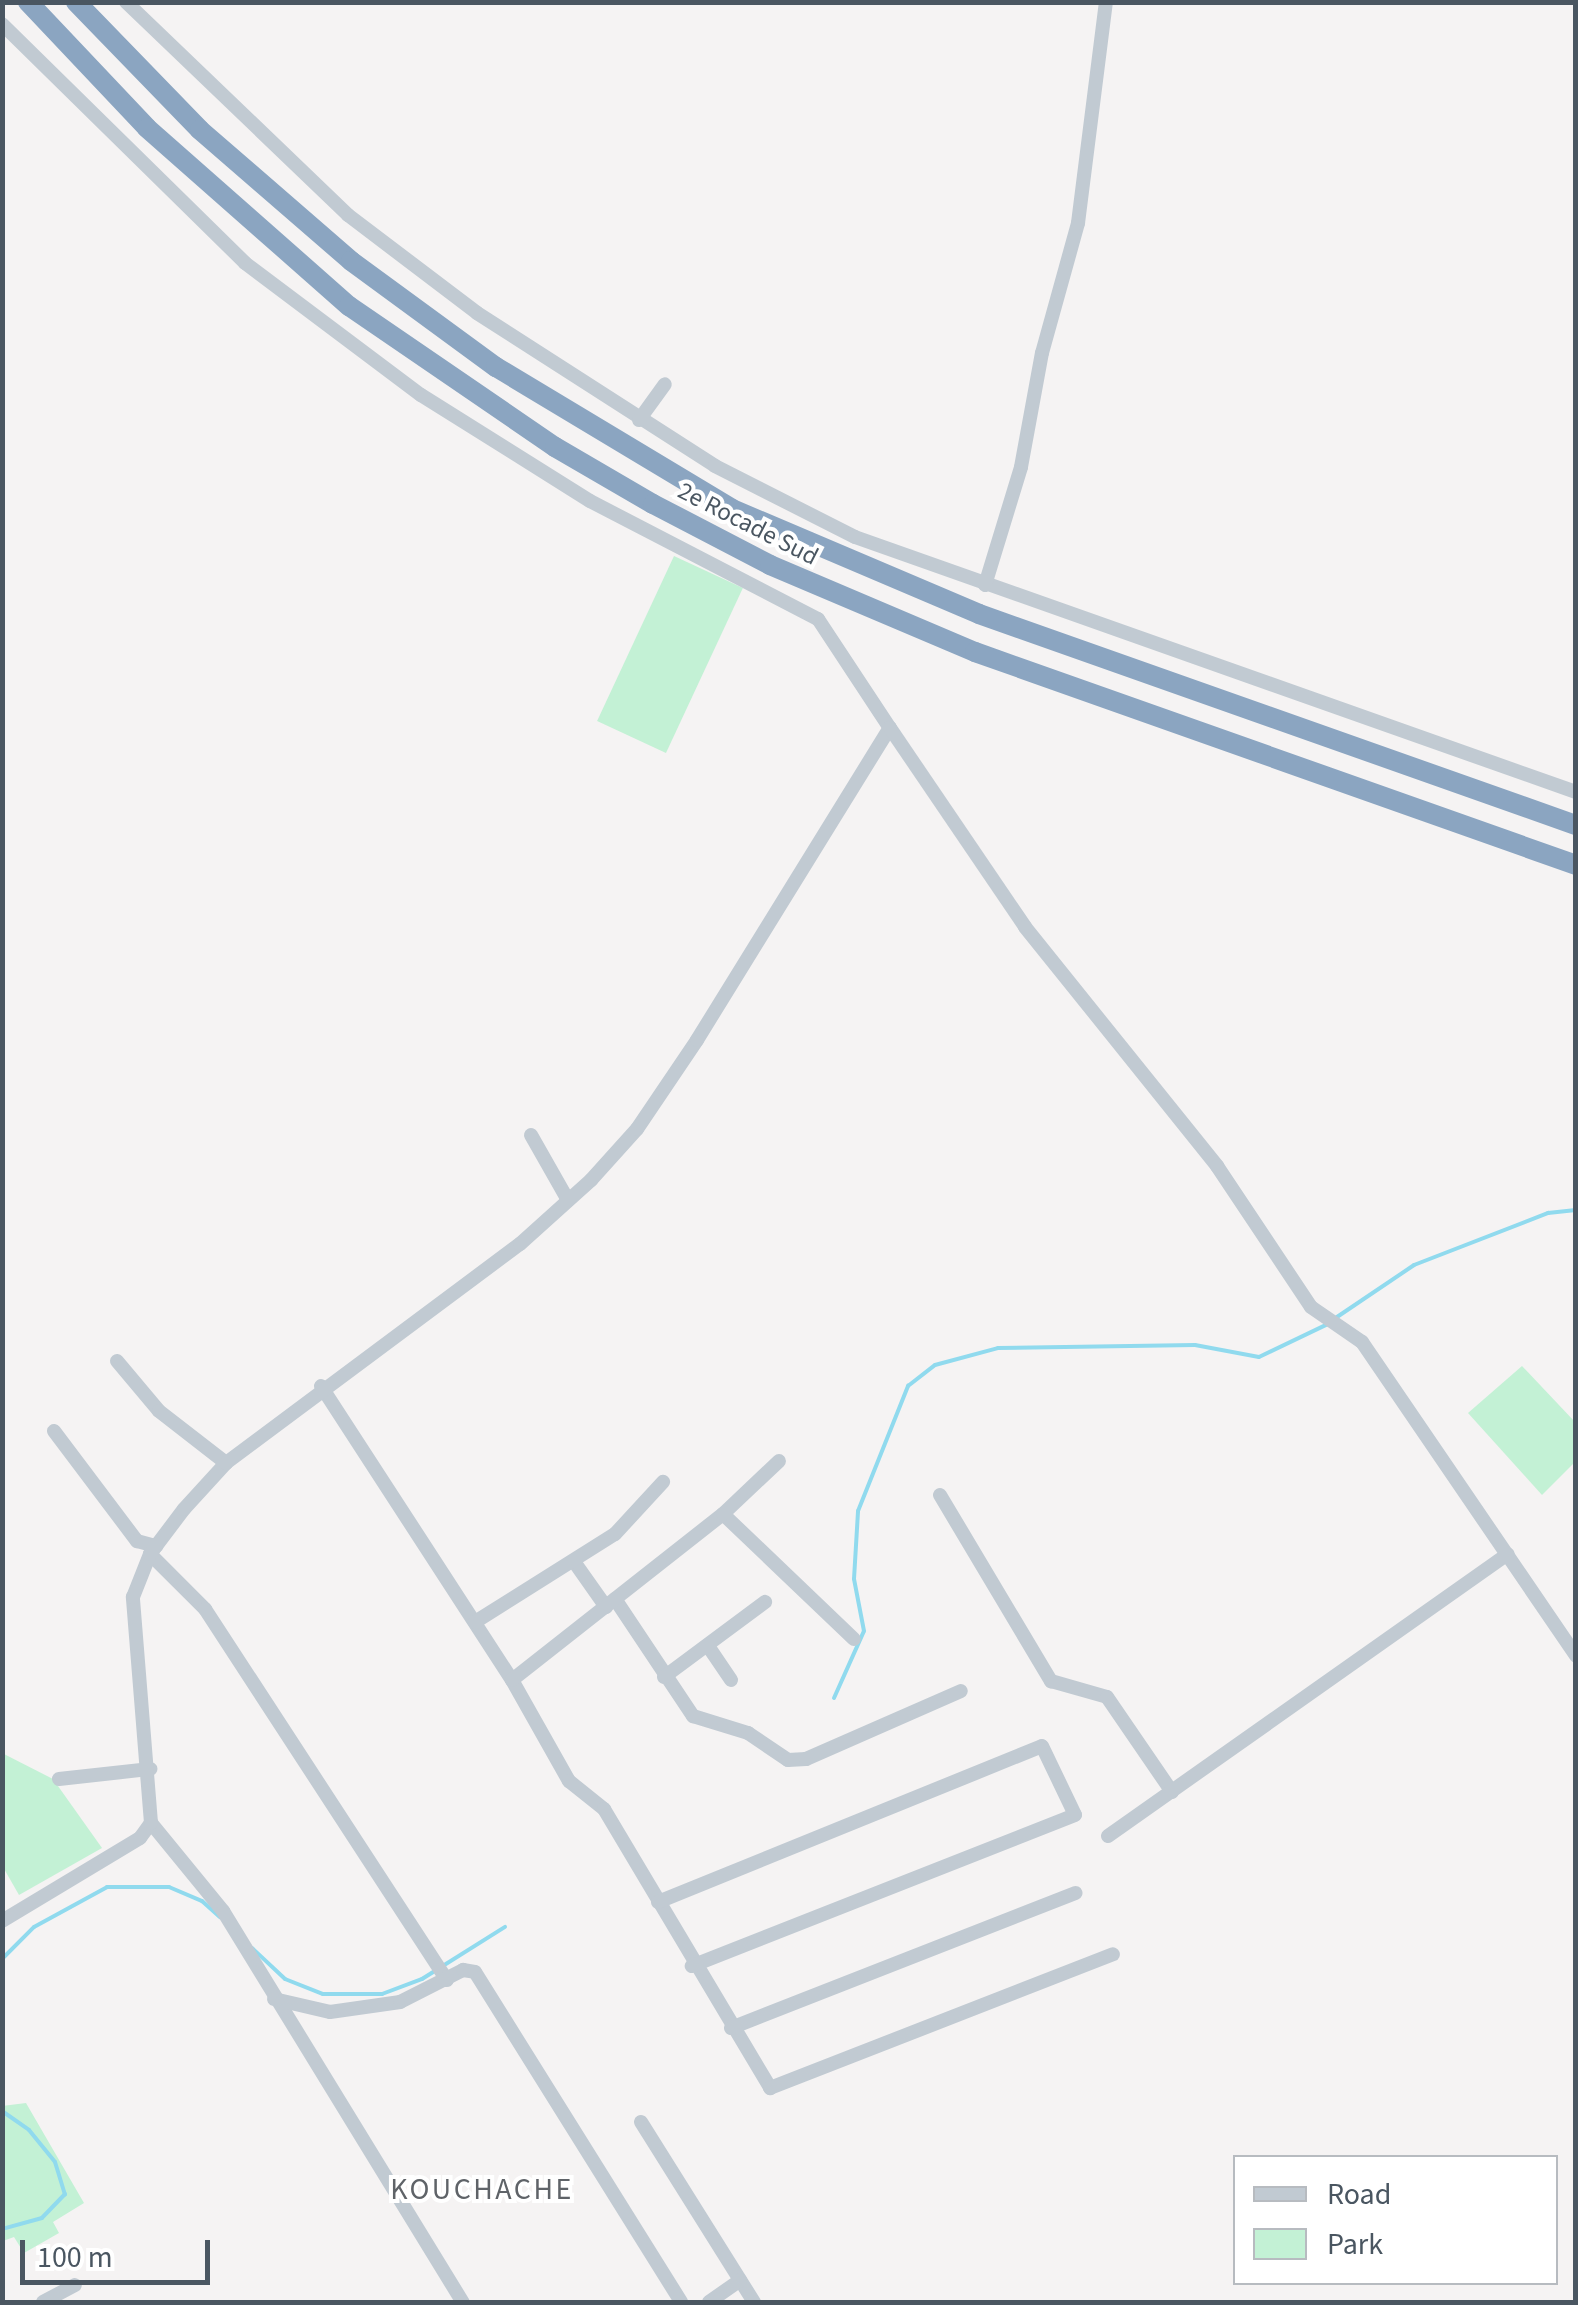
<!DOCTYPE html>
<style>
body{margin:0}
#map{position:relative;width:1578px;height:2305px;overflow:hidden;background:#f5f3f3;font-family:"Source Sans 3",sans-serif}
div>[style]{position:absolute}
.green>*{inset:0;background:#c3f1d5;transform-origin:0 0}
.stream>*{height:4px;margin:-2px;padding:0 2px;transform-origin:2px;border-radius:2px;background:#90daee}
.minor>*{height:14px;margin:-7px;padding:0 7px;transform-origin:7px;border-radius:7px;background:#c1cad2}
.highway>*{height:20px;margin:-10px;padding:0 10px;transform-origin:10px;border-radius:10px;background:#8ba5c1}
span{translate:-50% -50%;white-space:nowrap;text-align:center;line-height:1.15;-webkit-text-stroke:8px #fff;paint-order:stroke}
.street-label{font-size:25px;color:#4a5661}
.quarter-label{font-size:30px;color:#5f6368;letter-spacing:2.5px}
.frame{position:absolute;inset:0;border:5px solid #4a5661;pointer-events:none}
.legend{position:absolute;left:1233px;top:2155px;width:325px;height:130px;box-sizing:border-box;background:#fff;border:2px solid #b7bbc0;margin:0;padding:12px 18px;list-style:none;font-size:30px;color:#4a5661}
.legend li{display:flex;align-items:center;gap:20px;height:50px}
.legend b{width:50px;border:2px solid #b7bbc0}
.scale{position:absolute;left:20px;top:2240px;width:190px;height:45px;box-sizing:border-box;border:5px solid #4a5661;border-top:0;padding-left:12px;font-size:30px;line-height:35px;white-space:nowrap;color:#4a5661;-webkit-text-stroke:8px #fff;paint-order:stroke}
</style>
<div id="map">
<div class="green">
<i style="left:674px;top:556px;width:76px;height:182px;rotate:25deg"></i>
<i style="clip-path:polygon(1522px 1366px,1575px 1422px,1575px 1462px,1542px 1495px,1468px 1413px)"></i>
<i style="clip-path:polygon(2px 1753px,53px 1779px,102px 1848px,19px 1895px,3px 1867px)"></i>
<i style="clip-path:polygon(26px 2103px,84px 2203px,53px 2222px,59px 2233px,24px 2253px,14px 2237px,3px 2241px,2px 2106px)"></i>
</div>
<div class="stream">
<i style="left:1337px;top:1317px;width:93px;rotate:-34deg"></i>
<i style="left:1414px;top:1265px;width:144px;rotate:-21.2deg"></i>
<i style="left:1548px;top:1213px;width:28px;rotate:-6deg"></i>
<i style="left:834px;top:1698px;width:73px;rotate:-65.9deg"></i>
<i style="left:864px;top:1631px;width:53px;rotate:-100.9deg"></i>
<i style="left:854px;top:1579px;width:68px;rotate:-86.6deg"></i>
<i style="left:858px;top:1511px;width:135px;rotate:-68.2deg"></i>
<i style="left:908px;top:1386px;width:34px;rotate:-38deg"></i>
<i style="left:935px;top:1365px;width:65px;rotate:-15.1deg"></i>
<i style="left:998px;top:1348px;width:197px;rotate:-0.9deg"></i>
<i style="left:1195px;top:1345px;width:65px;rotate:10.6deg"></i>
<i style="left:1259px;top:1357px;width:79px;rotate:-25.6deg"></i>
<i style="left:252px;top:1948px;width:45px;rotate:43.2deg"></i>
<i style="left:285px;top:1979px;width:41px;rotate:21.5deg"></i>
<i style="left:323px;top:1994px;width:59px"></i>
<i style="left:382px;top:1994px;width:43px;rotate:-20.6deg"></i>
<i style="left:422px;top:1979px;width:98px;rotate:-32.1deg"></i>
<i style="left:2px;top:1959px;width:45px;rotate:-45deg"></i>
<i style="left:34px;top:1927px;width:83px;rotate:-28.7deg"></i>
<i style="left:107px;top:1887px;width:62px"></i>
<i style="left:169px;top:1887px;width:36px;rotate:23deg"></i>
<i style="left:202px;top:1901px;width:24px;rotate:42deg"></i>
<i style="left:2px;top:2111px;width:33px;rotate:35deg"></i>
<i style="left:29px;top:2130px;width:41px;rotate:50.9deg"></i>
<i style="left:55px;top:2162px;width:34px;rotate:73deg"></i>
<i style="left:65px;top:2194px;width:33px;rotate:134deg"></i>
<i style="left:42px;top:2218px;width:41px;rotate:164.6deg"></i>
</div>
<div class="minor">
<i style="left:126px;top:2px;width:308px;rotate:43.8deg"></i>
<i style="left:348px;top:215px;width:162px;rotate:37.2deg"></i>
<i style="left:477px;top:313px;width:283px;rotate:32.7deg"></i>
<i style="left:715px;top:466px;width:157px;rotate:26.9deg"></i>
<i style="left:855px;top:537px;width:765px;rotate:19.48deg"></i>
<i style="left:2px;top:24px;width:341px;rotate:44.5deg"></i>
<i style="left:245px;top:263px;width:220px;rotate:36.9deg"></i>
<i style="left:421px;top:395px;width:199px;rotate:32.1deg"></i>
<i style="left:590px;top:501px;width:257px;rotate:27.4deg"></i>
<i style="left:818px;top:619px;width:131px;rotate:56.6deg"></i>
<i style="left:639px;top:420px;width:44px;rotate:-54.2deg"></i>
<i style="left:985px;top:585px;width:123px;rotate:-73deg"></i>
<i style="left:1021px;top:467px;width:116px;rotate:-79.6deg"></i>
<i style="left:1042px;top:353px;width:135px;rotate:-74.5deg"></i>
<i style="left:1078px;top:223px;width:223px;rotate:-82.8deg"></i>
<i style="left:531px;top:1135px;width:75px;rotate:60.4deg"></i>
<i style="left:117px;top:1361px;width:65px;rotate:50deg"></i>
<i style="left:159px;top:1411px;width:85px;rotate:37.8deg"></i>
<i style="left:321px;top:1386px;width:351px;rotate:57deg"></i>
<i style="left:512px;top:1680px;width:116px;rotate:60.6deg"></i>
<i style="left:569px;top:1781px;width:45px;rotate:38.7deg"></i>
<i style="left:604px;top:1809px;width:325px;rotate:59.2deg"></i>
<i style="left:770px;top:2088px;width:368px;rotate:-21.3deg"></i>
<i style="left:54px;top:1431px;width:138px;rotate:53deg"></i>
<i style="left:137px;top:1541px;width:20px;rotate:15deg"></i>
<i style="left:940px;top:1495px;width:217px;rotate:59.2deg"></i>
<i style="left:1051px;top:1681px;width:58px;rotate:15.9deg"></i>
<i style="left:1107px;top:1697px;width:115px;rotate:55.6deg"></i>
<i style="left:723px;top:1514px;width:181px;rotate:43.7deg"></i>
<i style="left:150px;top:1554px;width:78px;rotate:45deg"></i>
<i style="left:205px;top:1609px;width:443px;rotate:56.9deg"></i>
<i style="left:575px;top:1563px;width:54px;rotate:54.8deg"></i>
<i style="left:615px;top:1599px;width:141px;rotate:56.3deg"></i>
<i style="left:693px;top:1716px;width:58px;rotate:17.2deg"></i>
<i style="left:748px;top:1733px;width:48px;rotate:34deg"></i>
<i style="left:788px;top:1760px;width:18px;rotate:-3deg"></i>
<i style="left:806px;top:1759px;width:169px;rotate:-23.7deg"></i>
<i style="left:475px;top:1622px;width:165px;rotate:-32.2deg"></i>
<i style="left:615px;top:1534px;width:71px;rotate:-47.3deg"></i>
<i style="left:708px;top:1646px;width:41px;rotate:55.9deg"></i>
<i style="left:664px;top:1677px;width:126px;rotate:-36.6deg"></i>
<i style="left:512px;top:1680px;width:268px;rotate:-38.2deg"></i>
<i style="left:723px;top:1514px;width:77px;rotate:-43.4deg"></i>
<i style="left:59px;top:1779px;width:92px;rotate:-6.3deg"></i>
<i style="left:151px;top:1823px;width:114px;rotate:50.7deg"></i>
<i style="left:223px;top:1911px;width:459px;rotate:58.5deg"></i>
<i style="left:1108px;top:1836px;width:489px;rotate:-35.2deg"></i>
<i style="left:658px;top:1902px;width:414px;rotate:-22.1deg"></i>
<i style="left:1042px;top:1746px;width:76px;rotate:64.4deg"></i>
<i style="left:1075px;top:1815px;width:412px;rotate:158.5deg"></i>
<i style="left:2px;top:1921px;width:161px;rotate:-31deg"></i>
<i style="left:140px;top:1838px;width:19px;rotate:-54deg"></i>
<i style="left:151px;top:1823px;width:227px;rotate:-94.6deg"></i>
<i style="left:133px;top:1597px;width:46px;rotate:-68.4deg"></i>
<i style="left:150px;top:1554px;width:56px;rotate:-52.9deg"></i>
<i style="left:184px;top:1509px;width:62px;rotate:-47.6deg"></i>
<i style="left:226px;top:1463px;width:367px;rotate:-36.7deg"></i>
<i style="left:520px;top:1244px;width:96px;rotate:-42deg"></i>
<i style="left:591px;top:1180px;width:69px;rotate:-48deg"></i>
<i style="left:637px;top:1129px;width:107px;rotate:-56deg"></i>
<i style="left:697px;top:1040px;width:367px;rotate:-58.3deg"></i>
<i style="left:890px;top:728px;width:240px;rotate:55.8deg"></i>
<i style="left:1025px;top:927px;width:307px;rotate:51.2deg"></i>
<i style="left:1217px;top:1166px;width:169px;rotate:56.3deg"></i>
<i style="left:1311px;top:1307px;width:62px;rotate:34.5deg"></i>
<i style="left:1362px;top:1342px;width:380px;rotate:55.7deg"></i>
<i style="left:274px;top:1999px;width:57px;rotate:13.1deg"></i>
<i style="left:330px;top:2012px;width:71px;rotate:-8.1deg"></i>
<i style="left:400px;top:2002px;width:71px;rotate:-26.9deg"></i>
<i style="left:463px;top:1970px;width:12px;rotate:9deg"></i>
<i style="left:475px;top:1972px;width:389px;rotate:58deg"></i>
<i style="left:731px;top:2028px;width:370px;rotate:-21.4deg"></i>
<i style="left:641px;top:2122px;width:213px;rotate:57.9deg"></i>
<i style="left:43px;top:2302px;width:36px;rotate:-28deg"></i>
<i style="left:709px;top:2302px;width:38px;rotate:-35deg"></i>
</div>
<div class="highway">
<i style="left:28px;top:2px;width:173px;rotate:46.6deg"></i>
<i style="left:147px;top:128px;width:269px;rotate:41.4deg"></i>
<i style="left:349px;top:306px;width:250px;rotate:34.4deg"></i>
<i style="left:555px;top:447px;width:113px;rotate:30.2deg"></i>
<i style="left:653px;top:504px;width:132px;rotate:27.5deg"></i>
<i style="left:770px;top:565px;width:223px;rotate:23deg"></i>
<i style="left:975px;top:652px;width:638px;rotate:19.51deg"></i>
<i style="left:76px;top:2px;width:178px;rotate:45.9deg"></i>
<i style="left:200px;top:130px;width:200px;rotate:40.9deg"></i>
<i style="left:351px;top:261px;width:180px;rotate:36.2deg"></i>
<i style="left:496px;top:367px;width:275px;rotate:31deg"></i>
<i style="left:732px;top:509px;width:268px;rotate:23deg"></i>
<i style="left:979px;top:614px;width:633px;rotate:19.47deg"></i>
</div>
<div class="street-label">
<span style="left:748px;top:524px;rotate:27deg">2e Rocade Sud</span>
</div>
<div class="quarter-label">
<span style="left:482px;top:2190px">KOUCHACHE</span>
</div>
<div class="frame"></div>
<ul class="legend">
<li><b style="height:12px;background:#c1cad2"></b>Road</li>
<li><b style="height:28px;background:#c3f1d5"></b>Park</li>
</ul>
<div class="scale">100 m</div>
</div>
